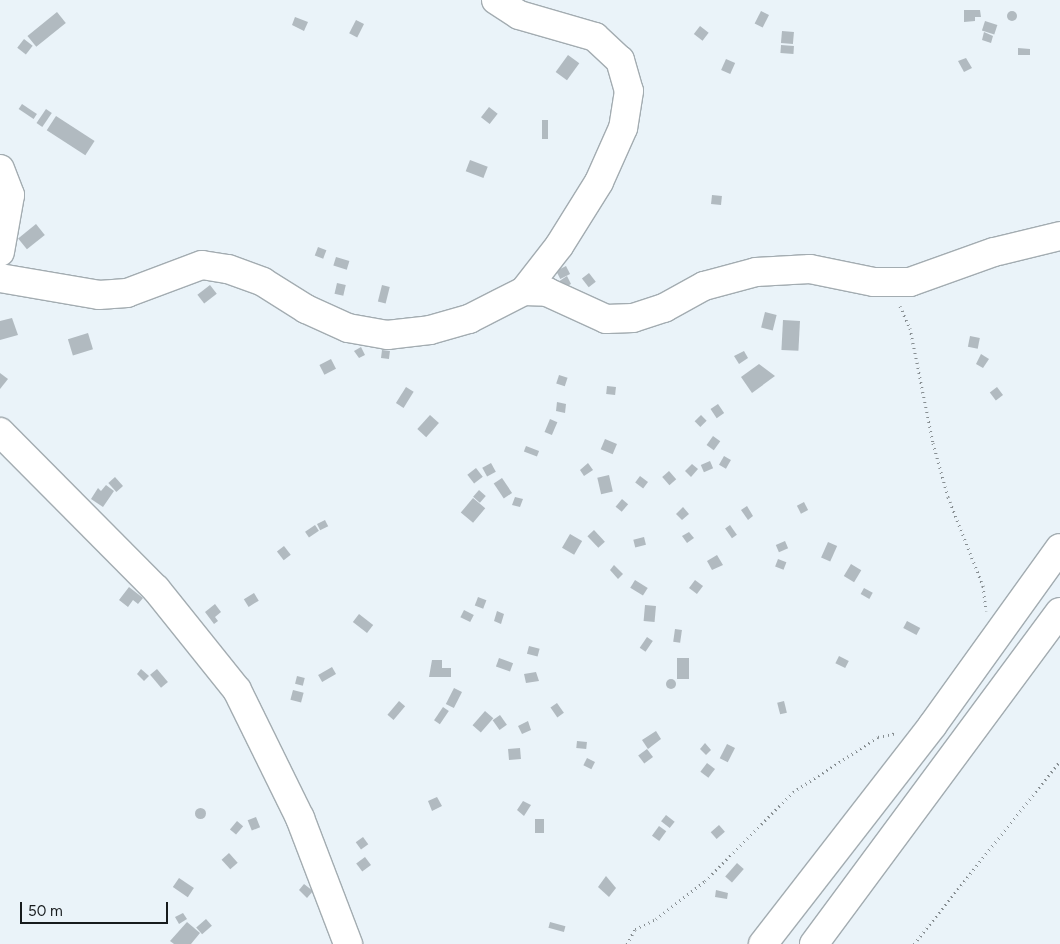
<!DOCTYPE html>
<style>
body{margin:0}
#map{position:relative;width:1060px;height:944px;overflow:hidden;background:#eaf3f9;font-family:Figtree,sans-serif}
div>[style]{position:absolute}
.building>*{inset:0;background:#b1bac0;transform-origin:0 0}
.round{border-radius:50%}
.path>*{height:3px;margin-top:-1.5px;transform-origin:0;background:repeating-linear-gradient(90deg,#888f93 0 1px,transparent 0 5px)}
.roads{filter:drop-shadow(1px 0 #a3acb1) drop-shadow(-1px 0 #a3acb1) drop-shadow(0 1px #a3acb1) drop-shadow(0 -1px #a3acb1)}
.minor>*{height:28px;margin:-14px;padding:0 14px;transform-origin:14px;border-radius:14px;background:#fff}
span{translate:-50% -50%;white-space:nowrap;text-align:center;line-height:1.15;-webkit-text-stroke:5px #eaf3f9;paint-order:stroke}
.scale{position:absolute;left:20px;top:902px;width:148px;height:22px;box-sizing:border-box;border:2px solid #171b1d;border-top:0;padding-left:6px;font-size:15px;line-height:18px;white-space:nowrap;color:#171b1d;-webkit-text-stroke:4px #eaf3f9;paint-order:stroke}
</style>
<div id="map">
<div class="building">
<i style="clip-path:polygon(964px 10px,980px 10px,981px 17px,975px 17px,975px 21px,964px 22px)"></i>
<i class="round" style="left:1007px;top:11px;width:10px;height:10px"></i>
<i style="left:761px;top:11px;width:9px;height:14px;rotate:27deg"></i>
<i style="left:57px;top:12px;width:14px;height:38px;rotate:51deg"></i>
<i style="clip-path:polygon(295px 17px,308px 22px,304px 31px,292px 25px)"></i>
<i style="left:356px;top:20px;width:9px;height:15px;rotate:27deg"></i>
<i style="left:985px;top:21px;width:13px;height:10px;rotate:18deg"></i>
<i style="left:700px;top:26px;width:11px;height:10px;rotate:38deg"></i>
<i style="left:782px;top:31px;width:12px;height:12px;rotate:5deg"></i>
<i style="clip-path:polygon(984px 32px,993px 36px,991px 43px,982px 40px)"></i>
<i style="left:24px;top:39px;width:11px;height:11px;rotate:38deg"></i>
<i style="left:781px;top:45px;width:13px;height:8px;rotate:4deg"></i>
<i style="clip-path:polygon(1018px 48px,1030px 49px,1030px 55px,1018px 55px)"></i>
<i style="left:568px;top:55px;width:14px;height:21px;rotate:36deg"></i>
<i style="clip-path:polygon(966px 58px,972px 68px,964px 72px,958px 61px)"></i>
<i style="left:726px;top:59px;width:10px;height:12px;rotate:24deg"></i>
<i style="left:22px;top:104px;width:18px;height:6px;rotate:34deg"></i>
<i style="left:489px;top:107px;width:11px;height:13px;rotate:38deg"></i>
<i style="left:46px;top:109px;width:7px;height:17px;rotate:34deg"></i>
<i style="left:56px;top:116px;width:46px;height:17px;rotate:33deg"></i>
<i style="left:548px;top:120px;width:19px;height:6px;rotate:90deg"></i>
<i style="left:470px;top:160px;width:19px;height:12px;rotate:21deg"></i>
<i style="left:712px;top:195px;width:10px;height:9px;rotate:6deg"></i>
<i style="left:36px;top:224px;width:14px;height:23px;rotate:51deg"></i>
<i style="left:318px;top:247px;width:9px;height:9px;rotate:21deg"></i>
<i style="left:336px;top:257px;width:14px;height:9px;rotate:17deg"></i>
<i style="left:566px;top:266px;width:9px;height:11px;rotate:63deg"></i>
<i style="left:589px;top:273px;width:11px;height:9px;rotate:52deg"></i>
<i style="clip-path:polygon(567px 276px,571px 284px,562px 289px,558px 282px)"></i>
<i style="left:337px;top:283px;width:9px;height:11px;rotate:13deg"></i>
<i style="left:210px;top:285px;width:11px;height:16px;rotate:52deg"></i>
<i style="left:382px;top:285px;width:8px;height:17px;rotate:14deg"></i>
<i style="left:765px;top:312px;width:12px;height:16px;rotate:14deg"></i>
<i style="clip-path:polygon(12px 318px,18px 335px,0 340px,0 321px)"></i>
<i style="left:783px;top:320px;width:17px;height:30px;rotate:3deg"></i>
<i style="left:88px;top:333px;width:17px;height:21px;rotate:73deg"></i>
<i style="left:970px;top:336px;width:10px;height:11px;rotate:11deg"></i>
<i style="clip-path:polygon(361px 347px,365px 355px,359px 358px,354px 351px)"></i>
<i style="left:382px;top:350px;width:8px;height:8px;rotate:7deg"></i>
<i style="clip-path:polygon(744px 351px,748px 358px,739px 364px,734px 356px)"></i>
<i style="clip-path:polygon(981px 354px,989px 359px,983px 368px,976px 364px)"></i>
<i style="left:331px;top:359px;width:11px;height:13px;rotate:63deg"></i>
<i style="clip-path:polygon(759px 364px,775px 376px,752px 393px,741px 377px)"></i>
<i style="clip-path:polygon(0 373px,8px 379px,0 389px)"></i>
<i style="left:559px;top:375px;width:9px;height:9px;rotate:18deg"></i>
<i style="left:607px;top:386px;width:9px;height:8px;rotate:6deg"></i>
<i style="left:406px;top:387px;width:9px;height:19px;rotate:32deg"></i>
<i style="left:997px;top:387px;width:10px;height:9px;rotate:53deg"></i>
<i style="clip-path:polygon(557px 402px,566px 404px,565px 413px,556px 411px)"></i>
<i style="left:718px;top:404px;width:11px;height:9px;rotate:56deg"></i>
<i style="left:430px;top:415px;width:12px;height:19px;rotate:42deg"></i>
<i style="left:701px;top:415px;width:8px;height:9px;rotate:45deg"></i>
<i style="left:550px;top:419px;width:8px;height:14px;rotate:23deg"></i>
<i style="left:713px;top:436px;width:9px;height:11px;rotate:36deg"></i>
<i style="left:605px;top:439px;width:13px;height:11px;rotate:23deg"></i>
<i style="left:526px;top:446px;width:14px;height:6px;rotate:21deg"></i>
<i style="left:724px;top:456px;width:8px;height:10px;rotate:30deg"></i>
<i style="left:710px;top:461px;width:8px;height:10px;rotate:67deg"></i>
<i style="left:491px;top:463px;width:10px;height:10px;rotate:61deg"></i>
<i style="clip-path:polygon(588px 463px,593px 470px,584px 476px,580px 470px)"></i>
<i style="clip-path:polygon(692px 464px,698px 469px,691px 477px,685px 471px)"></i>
<i style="left:476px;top:468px;width:11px;height:11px;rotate:52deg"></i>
<i style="left:669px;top:471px;width:11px;height:9px;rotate:49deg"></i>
<i style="left:609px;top:475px;width:17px;height:12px;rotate:77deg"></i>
<i style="left:640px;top:476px;width:10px;height:8px;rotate:37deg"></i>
<i style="left:115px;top:477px;width:12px;height:9px;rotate:48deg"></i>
<i style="left:502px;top:478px;width:18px;height:10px;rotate:56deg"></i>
<i style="clip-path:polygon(106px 485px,114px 491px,103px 507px,91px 499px,98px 488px,101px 491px)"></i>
<i style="left:479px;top:490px;width:9px;height:9px;rotate:41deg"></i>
<i style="clip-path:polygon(515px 497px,523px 499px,520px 507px,512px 505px)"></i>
<i style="left:473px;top:498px;width:16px;height:19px;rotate:40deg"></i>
<i style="left:622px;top:499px;width:8px;height:10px;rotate:40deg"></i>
<i style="left:804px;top:502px;width:9px;height:8px;rotate:63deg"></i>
<i style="clip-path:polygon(747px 506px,753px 516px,748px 520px,741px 510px)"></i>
<i style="clip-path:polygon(683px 507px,689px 514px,682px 520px,676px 514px)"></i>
<i style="left:325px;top:520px;width:7px;height:9px;rotate:63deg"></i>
<i style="left:315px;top:525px;width:7px;height:12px;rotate:56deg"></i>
<i style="left:730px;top:525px;width:12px;height:6px;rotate:55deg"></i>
<i style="left:594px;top:530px;width:16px;height:9px;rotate:47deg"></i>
<i style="clip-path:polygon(689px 532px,694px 538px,687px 543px,682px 536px)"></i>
<i style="left:570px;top:534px;width:14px;height:16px;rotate:30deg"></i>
<i style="left:644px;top:537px;width:8px;height:11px;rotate:76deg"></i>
<i style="left:785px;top:541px;width:8px;height:10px;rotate:67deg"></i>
<i style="left:828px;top:542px;width:10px;height:17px;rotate:24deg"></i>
<i style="left:284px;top:546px;width:11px;height:9px;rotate:52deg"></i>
<i style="clip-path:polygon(717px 555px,723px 565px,712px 570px,707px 561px)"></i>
<i style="left:778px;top:559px;width:9px;height:8px;rotate:21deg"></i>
<i style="left:851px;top:564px;width:12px;height:14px;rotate:31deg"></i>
<i style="clip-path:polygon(614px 565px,623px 574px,618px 579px,610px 570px)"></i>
<i style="left:635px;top:580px;width:15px;height:9px;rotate:32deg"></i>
<i style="left:695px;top:580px;width:10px;height:10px;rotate:37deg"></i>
<i style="clip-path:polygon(129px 587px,143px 598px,138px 604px,133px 600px,128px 607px,119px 600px)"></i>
<i style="left:864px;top:588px;width:10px;height:7px;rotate:29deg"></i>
<i style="left:254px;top:593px;width:9px;height:12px;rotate:58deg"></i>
<i style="left:478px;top:597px;width:9px;height:9px;rotate:21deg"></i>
<i style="clip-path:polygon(215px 604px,221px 612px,215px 617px,218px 621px,214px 624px,205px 612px)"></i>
<i style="left:645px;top:605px;width:11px;height:16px;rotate:5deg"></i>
<i style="left:464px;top:610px;width:11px;height:8px;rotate:27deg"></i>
<i style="clip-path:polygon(497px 611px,504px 614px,501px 624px,494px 621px)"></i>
<i style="left:359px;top:614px;width:18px;height:10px;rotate:38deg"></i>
<i style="left:907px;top:621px;width:15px;height:8px;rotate:28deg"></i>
<i style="left:675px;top:629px;width:7px;height:13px;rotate:8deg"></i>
<i style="left:647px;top:637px;width:7px;height:13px;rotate:34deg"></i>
<i style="left:529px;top:646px;width:11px;height:8px;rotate:15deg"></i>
<i style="left:839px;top:656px;width:11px;height:8px;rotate:27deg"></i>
<i style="left:499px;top:658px;width:15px;height:9px;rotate:20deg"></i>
<i style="left:677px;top:658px;width:12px;height:21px"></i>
<i style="clip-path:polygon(432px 660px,442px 660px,442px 668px,451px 668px,451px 677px,429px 677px)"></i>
<i style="left:332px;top:667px;width:8px;height:16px;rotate:60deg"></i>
<i style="clip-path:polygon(141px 669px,149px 676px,144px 681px,137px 674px)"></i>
<i style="left:157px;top:669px;width:17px;height:9px;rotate:50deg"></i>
<i style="clip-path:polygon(536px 672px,539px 681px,526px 683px,524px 674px)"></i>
<i style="left:297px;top:676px;width:8px;height:8px;rotate:14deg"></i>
<i class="round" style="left:666px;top:679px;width:10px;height:10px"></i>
<i style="left:454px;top:688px;width:9px;height:18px;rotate:27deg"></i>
<i style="left:293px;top:690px;width:11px;height:10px;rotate:15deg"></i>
<i style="left:399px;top:701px;width:8px;height:18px;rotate:40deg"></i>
<i style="left:784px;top:701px;width:12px;height:7px;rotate:76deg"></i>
<i style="left:557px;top:703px;width:12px;height:8px;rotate:55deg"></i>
<i style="left:443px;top:707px;width:7px;height:16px;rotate:34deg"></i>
<i style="left:485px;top:711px;width:11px;height:19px;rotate:41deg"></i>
<i style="left:500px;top:715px;width:12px;height:9px;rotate:55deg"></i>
<i style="clip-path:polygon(528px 721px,531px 730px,522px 734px,518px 726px)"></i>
<i style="clip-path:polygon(656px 731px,661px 739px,648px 749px,642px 740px)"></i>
<i style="left:577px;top:741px;width:10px;height:7px;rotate:6deg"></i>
<i style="clip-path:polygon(705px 743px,711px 750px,706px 755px,700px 749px)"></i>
<i style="left:727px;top:744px;width:9px;height:16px;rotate:27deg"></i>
<i style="left:520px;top:748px;width:11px;height:12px;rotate:85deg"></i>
<i style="left:647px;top:749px;width:10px;height:11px;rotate:53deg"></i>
<i style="left:587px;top:758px;width:9px;height:8px;rotate:27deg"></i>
<i style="left:707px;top:763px;width:10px;height:11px;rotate:37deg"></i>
<i style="clip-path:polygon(437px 797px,442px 806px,432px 811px,428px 801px)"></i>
<i style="clip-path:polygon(523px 801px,531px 805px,524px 816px,517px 810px)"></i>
<i class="round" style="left:194.5px;top:807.5px;width:11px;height:11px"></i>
<i style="left:666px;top:815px;width:11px;height:8px;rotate:38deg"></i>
<i style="left:256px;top:817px;width:11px;height:9px;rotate:68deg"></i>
<i style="left:535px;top:819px;width:9px;height:14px"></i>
<i style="left:237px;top:821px;width:8px;height:11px;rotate:40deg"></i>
<i style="left:719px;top:825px;width:9px;height:11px;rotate:49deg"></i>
<i style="left:659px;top:826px;width:9px;height:12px;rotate:36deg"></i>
<i style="left:363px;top:837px;width:9px;height:9px;rotate:54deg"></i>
<i style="left:229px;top:853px;width:13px;height:10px;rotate:48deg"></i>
<i style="left:365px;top:857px;width:10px;height:11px;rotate:53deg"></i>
<i style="left:737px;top:863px;width:9px;height:18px;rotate:41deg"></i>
<i style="clip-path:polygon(606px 876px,616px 888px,609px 897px,598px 887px)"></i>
<i style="left:179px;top:878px;width:18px;height:11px;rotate:34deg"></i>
<i style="clip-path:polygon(304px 884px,313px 891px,307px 898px,299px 890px)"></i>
<i style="clip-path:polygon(716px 890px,728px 893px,727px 899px,715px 897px)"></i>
<i style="clip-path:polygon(183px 913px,187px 919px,179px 924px,175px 917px)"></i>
<i style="left:206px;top:919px;width:9px;height:13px;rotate:49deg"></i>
<i style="clip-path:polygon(187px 922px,200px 933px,191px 944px,174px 944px,170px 941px)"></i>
<i style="left:550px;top:922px;width:16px;height:6px;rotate:15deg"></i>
</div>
<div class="path">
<i style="left:900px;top:306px;width:24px;rotate:66deg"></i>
<i style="left:910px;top:328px;width:117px;rotate:78.7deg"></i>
<i style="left:933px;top:443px;width:56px;rotate:74.5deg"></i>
<i style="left:948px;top:497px;width:96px;rotate:68.5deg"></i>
<i style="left:983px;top:586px;width:25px;rotate:83deg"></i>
<i style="left:627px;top:944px;width:17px;rotate:-62deg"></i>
<i style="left:635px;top:929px;width:23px;rotate:-25deg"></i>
<i style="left:656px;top:919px;width:62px;rotate:-37.8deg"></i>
<i style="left:705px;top:881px;width:125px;rotate:-45.3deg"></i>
<i style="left:793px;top:792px;width:101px;rotate:-32.9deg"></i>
<i style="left:878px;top:737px;width:19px;rotate:-12deg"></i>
<i style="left:914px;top:944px;width:234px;rotate:-51.4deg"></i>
</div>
<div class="roads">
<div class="minor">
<i style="left:496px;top:0;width:27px;rotate:33deg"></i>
<i style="left:519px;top:15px;width:79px;rotate:16.1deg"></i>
<i style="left:595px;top:37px;width:34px;rotate:43deg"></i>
<i style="left:620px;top:60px;width:32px;rotate:74deg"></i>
<i style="left:629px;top:91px;width:37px;rotate:99deg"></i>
<i style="left:623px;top:128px;width:59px;rotate:114deg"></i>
<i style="left:599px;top:182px;width:75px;rotate:122deg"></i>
<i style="left:559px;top:246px;width:57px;rotate:127.9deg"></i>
<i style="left:0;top:169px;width:28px;rotate:69deg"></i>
<i style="left:10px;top:195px;width:58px;rotate:100deg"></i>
<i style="left:0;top:278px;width:100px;rotate:9.7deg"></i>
<i style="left:99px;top:295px;width:28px;rotate:-4deg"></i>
<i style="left:127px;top:293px;width:80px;rotate:-20.5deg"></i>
<i style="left:202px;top:265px;width:26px;rotate:9deg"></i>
<i style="left:228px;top:269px;width:37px;rotate:20deg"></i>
<i style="left:263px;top:282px;width:51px;rotate:32.1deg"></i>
<i style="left:306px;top:309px;width:46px;rotate:24.3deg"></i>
<i style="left:348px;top:328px;width:40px;rotate:10deg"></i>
<i style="left:387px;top:335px;width:43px;rotate:-6.6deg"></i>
<i style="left:430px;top:330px;width:41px;rotate:-15.8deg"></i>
<i style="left:469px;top:319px;width:62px;rotate:-27deg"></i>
<i style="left:524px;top:291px;width:23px;rotate:2deg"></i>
<i style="left:547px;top:292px;width:65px;rotate:24.6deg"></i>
<i style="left:606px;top:319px;width:27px;rotate:-2deg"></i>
<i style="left:633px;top:318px;width:33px;rotate:-18deg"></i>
<i style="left:664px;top:308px;width:46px;rotate:-28.8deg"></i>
<i style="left:704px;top:286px;width:54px;rotate:-15.1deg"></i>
<i style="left:756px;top:272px;width:54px;rotate:-3.2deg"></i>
<i style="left:810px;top:269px;width:65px;rotate:11.5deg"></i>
<i style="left:874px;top:282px;width:36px"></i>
<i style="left:910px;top:282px;width:89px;rotate:-19.7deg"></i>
<i style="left:994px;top:252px;width:68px;rotate:-13.6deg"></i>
<i style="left:0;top:432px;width:221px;rotate:45.2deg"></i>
<i style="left:156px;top:589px;width:129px;rotate:51.3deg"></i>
<i style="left:237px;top:690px;width:143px;rotate:63.8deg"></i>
<i style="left:300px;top:818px;width:135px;rotate:69.1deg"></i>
<i style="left:763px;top:944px;width:276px;rotate:-52.2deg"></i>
<i style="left:932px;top:726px;width:219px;rotate:-54.3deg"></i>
<i style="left:814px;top:944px;width:413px;rotate:-53.5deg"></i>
</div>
</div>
<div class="scale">50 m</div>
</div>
